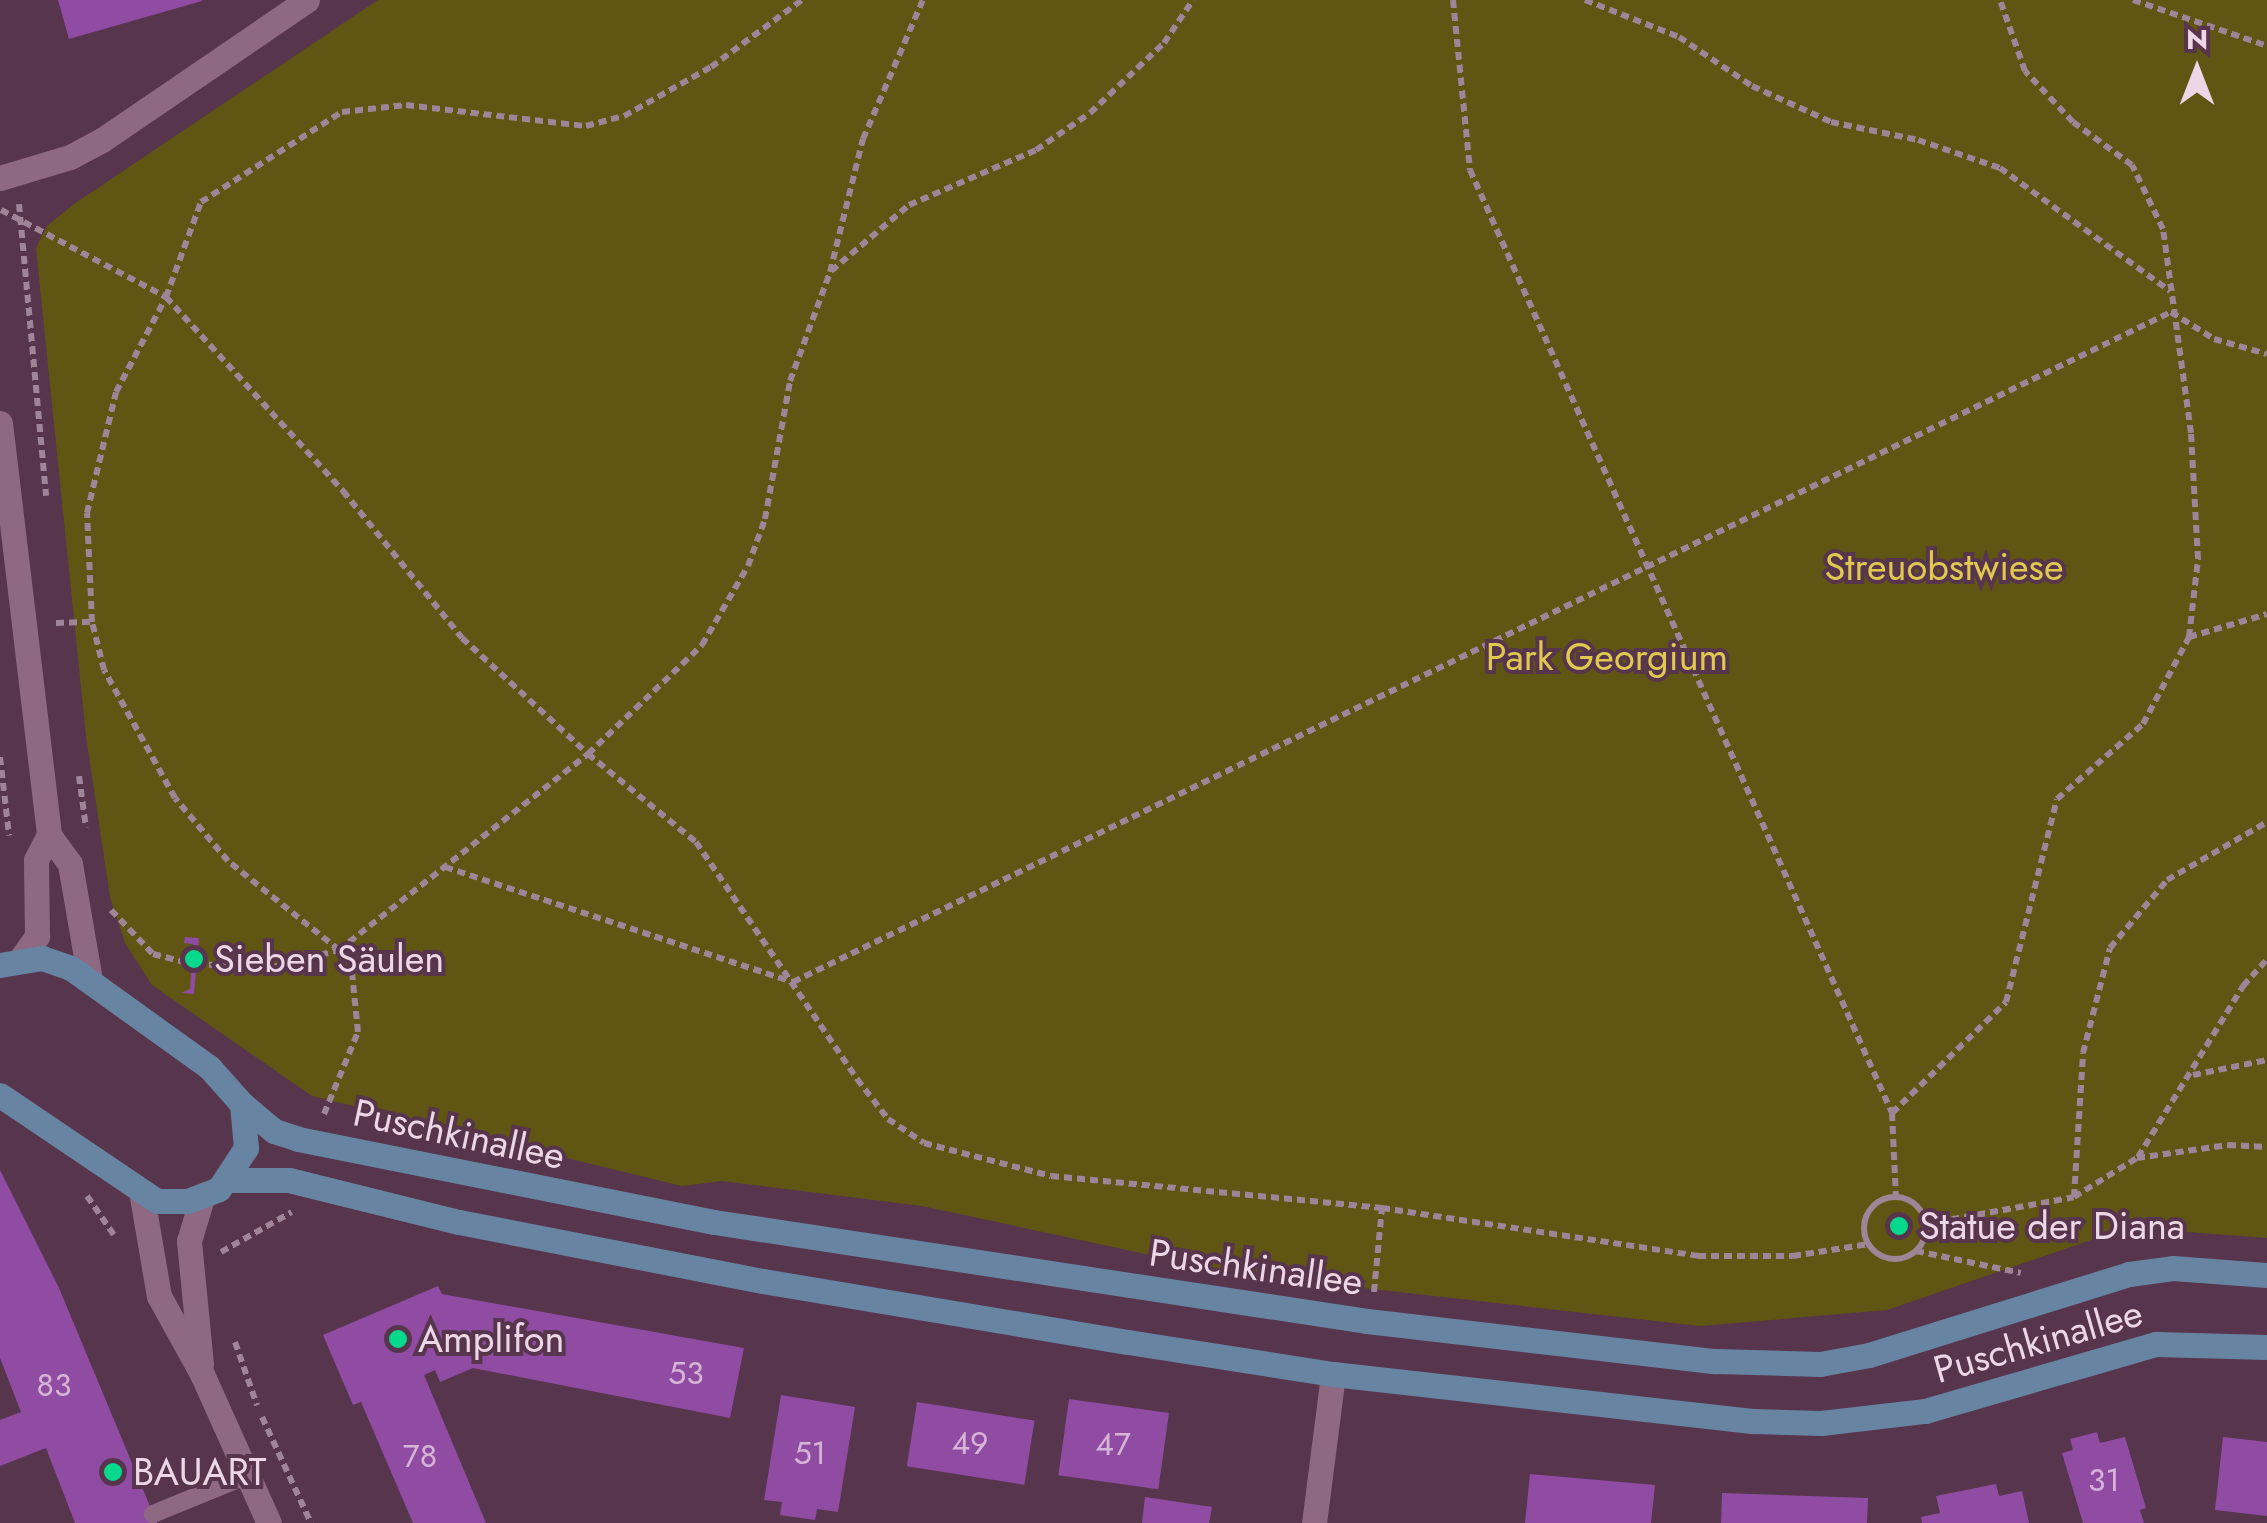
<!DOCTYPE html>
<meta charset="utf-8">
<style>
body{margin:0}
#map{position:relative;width:2267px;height:1523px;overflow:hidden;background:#57354d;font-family:Jost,sans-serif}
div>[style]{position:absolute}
.green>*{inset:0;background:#615513}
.building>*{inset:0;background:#904ca3;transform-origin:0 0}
.path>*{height:6px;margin-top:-3px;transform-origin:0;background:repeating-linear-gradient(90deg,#a08498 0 8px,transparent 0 13px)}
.path>.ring{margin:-3px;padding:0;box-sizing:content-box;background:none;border:6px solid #a08498;border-radius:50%}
.service>*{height:18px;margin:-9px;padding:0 9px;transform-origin:9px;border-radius:9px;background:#8f6882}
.minor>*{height:25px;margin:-12.5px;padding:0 12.5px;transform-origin:12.5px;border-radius:12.5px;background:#8f6882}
.tertiary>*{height:25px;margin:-12.5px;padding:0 12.5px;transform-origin:12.5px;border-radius:12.5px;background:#8f6882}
.secondary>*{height:25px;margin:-12.5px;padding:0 12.5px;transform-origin:12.5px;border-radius:12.5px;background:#6784a2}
.dots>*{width:28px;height:28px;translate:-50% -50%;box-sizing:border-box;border:5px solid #57354d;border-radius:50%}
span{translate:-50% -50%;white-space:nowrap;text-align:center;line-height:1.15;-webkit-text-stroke:8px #57354d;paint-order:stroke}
.number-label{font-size:32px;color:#d6b4d5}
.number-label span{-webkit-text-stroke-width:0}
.park-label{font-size:38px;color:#e0c94e}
.poi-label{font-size:38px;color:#edd7e6}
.left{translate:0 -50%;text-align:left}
.street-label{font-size:38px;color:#edd7e6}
.north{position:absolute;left:2147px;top:20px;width:100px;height:100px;-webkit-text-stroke:8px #57354d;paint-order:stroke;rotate:0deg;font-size:28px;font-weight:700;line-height:40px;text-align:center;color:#edd7e6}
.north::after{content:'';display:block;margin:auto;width:35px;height:45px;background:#edd7e6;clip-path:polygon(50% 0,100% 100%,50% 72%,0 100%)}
</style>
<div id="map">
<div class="green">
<i style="clip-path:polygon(378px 0,2267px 0,2267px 1238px,2174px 1231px,2091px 1240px,1887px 1310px,1700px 1326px,1239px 1274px,922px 1206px,722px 1181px,682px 1186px,312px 1096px,152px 985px,125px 943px,110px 897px,86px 736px,36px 248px,47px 226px,74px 204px)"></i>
</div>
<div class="building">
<i style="clip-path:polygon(58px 0,202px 0,202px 1px,69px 39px)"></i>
<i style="clip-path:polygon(185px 937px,199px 938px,194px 994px,181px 993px,190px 989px,193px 944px,184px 943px)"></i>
<i style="clip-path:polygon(0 1170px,59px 1288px,157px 1523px,75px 1523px,46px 1448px,0 1466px,0 1420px,21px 1412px,0 1358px)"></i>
<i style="clip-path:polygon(438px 1286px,442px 1294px,744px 1348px,730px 1418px,473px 1368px,440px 1382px,435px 1370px,424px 1375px,486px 1523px,413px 1523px,361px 1402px,353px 1405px,323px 1335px)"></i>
<i style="clip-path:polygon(781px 1395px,855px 1407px,838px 1512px,817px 1509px,815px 1520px,780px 1515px,782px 1502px,764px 1500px)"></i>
<i style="left:1069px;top:1399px;width:101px;height:77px;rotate:8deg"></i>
<i style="left:917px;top:1402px;width:119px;height:65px;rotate:9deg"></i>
<i style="clip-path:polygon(2097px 1432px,2100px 1443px,2125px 1437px,2146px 1508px,2140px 1510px,2144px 1523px,2083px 1523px,2062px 1453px,2073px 1450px,2070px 1439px)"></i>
<i style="clip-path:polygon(2223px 1437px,2267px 1442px,2267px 1516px,2215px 1510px)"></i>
<i style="clip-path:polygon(1530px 1474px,1655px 1485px,1651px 1523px,1525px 1523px)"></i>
<i style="clip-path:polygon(1996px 1484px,1999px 1496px,2022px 1491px,2029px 1523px,1922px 1523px,1921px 1517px,1940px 1513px,1936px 1496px)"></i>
<i style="clip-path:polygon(1722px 1493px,1868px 1498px,1867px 1523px,1721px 1523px)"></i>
<i style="clip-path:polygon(1145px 1497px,1212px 1507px,1209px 1523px,1142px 1523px)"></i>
</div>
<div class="path">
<i style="left:1453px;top:0;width:171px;rotate:84.3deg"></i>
<i style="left:1470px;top:170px;width:1033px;rotate:65.89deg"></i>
<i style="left:1892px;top:1113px;width:84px;rotate:87.3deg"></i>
<i style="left:1585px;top:0;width:101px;rotate:21.5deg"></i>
<i style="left:1679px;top:37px;width:88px;rotate:33.9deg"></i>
<i style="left:1752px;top:86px;width:87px;rotate:24.5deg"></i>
<i style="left:1831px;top:122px;width:89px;rotate:11.7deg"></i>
<i style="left:1918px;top:140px;width:87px;rotate:18.9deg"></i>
<i style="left:2000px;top:168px;width:210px;rotate:35.9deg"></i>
<i style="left:2133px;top:0;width:142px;rotate:18.9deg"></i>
<i style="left:19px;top:204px;width:293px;rotate:84.7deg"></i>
<i style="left:1px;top:210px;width:187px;rotate:27.8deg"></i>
<i style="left:166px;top:297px;width:263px;rotate:47.6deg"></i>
<i style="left:343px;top:491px;width:189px;rotate:51deg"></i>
<i style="left:462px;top:638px;width:171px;rotate:42.6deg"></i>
<i style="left:588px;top:754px;width:139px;rotate:39.2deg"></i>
<i style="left:696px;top:842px;width:287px;rotate:55.8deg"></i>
<i style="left:857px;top:1079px;width:51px;rotate:52.2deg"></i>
<i style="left:888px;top:1119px;width:43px;rotate:33.7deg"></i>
<i style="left:924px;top:1143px;width:131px;rotate:14.6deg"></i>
<i style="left:1051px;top:1176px;width:333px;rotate:5.5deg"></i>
<i style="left:1382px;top:1208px;width:320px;rotate:8.6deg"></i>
<i style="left:1698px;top:1256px;width:95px"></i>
<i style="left:1793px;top:1256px;width:77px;rotate:-9deg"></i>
<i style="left:831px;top:271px;width:102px;rotate:-40.2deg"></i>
<i style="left:909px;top:205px;width:138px;rotate:-23.4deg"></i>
<i style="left:1036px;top:150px;width:65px;rotate:-34.4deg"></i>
<i style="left:1090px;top:113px;width:102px;rotate:-43.4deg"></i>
<i style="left:1164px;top:43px;width:52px;rotate:-56deg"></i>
<i style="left:56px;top:623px;width:36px;rotate:-2deg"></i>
<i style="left:2189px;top:637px;width:81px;rotate:-16.4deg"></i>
<i style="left:0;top:757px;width:79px;rotate:83.4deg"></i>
<i style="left:79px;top:776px;width:52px;rotate:82.3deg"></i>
<i style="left:445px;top:867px;width:367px;rotate:18.3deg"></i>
<i style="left:793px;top:982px;width:1532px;rotate:-25.93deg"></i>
<i style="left:2171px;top:312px;width:51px;rotate:32.1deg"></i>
<i style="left:2214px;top:339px;width:55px;rotate:15.8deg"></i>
<i style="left:111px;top:910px;width:61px;rotate:46.3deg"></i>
<i style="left:153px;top:954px;width:40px;rotate:14.4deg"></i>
<i style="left:196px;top:964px;width:74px;rotate:3.1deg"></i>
<i style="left:270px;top:968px;width:71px;rotate:-14.6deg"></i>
<i style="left:339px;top:950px;width:317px;rotate:-38.2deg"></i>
<i style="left:588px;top:754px;width:158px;rotate:-43.7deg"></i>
<i style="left:702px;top:645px;width:91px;rotate:-59.8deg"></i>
<i style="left:748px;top:566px;width:50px;rotate:-70.1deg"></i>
<i style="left:765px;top:519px;width:140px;rotate:-79.7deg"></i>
<i style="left:790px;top:381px;width:116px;rotate:-69.8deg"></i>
<i style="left:830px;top:272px;width:137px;rotate:-76.1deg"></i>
<i style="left:863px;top:139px;width:151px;rotate:-66.7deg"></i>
<i style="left:2193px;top:1075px;width:76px;rotate:-11.5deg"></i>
<i style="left:1892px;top:1113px;width:159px;rotate:-44.2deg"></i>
<i style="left:2006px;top:1002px;width:209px;rotate:-75.9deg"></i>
<i style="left:2057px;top:799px;width:114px;rotate:-41.1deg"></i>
<i style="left:2143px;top:724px;width:98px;rotate:-62.1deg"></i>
<i style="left:2189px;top:637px;width:79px;rotate:-83.4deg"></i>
<i style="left:2198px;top:559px;width:126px;rotate:-93.2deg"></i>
<i style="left:2191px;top:433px;width:206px;rotate:-97.8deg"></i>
<i style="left:2163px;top:229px;width:71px;rotate:-115.8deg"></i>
<i style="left:2132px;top:165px;width:73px;rotate:-143.9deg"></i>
<i style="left:2073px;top:122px;width:70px;rotate:-133.3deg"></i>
<i style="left:2025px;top:71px;width:75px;rotate:-109.4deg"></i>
<i style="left:324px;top:1114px;width:89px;rotate:-67.5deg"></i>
<i style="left:358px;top:1032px;width:59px;rotate:-95.8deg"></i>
<i style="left:352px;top:973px;width:26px;rotate:-119deg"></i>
<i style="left:339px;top:950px;width:142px;rotate:-141.3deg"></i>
<i style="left:228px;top:861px;width:82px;rotate:-130.1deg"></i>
<i style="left:175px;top:798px;width:146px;rotate:-119deg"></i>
<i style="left:104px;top:670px;width:49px;rotate:-104deg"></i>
<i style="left:92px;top:622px;width:109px;rotate:-92.6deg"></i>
<i style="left:87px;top:513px;width:124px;rotate:-76.5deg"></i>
<i style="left:116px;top:392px;width:107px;rotate:-62.2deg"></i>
<i style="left:166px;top:297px;width:101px;rotate:-69.8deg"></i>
<i style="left:201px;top:202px;width:167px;rotate:-32.6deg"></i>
<i style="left:342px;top:112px;width:64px;rotate:-6.2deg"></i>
<i style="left:406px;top:105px;width:181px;rotate:6.7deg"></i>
<i style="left:586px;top:126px;width:39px;rotate:-15deg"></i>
<i style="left:624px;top:116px;width:100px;rotate:-29.4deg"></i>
<i style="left:711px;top:67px;width:113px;rotate:-36.4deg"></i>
<i style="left:2138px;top:1157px;width:201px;rotate:-58.4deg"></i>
<i style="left:2243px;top:986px;width:36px;rotate:-48deg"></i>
<i style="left:87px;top:1196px;width:47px;rotate:55.3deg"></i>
<i style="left:2074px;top:1197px;width:144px;rotate:-86.4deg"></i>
<i style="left:2083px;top:1053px;width:108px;rotate:-75.6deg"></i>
<i style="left:2110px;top:948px;width:89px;rotate:-50deg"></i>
<i style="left:2167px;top:880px;width:116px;rotate:-30.1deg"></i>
<i class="ring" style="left:1864px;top:1197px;width:56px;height:56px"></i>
<i style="left:1926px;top:1224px;width:150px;rotate:-10.3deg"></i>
<i style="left:2074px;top:1197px;width:74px;rotate:-31.8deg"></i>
<i style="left:2137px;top:1158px;width:92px;rotate:-8.1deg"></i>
<i style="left:2228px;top:1145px;width:39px;rotate:3deg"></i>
<i style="left:1916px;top:1251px;width:107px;rotate:11.8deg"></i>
<i style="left:221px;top:1252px;width:81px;rotate:-29.4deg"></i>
<i style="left:1374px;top:1292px;width:84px;rotate:-84.6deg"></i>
<i style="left:235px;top:1342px;width:67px;rotate:70.8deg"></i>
<i style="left:262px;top:1417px;width:117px;rotate:65.2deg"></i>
</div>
<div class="service">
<i style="left:153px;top:1514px;width:103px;rotate:-22.3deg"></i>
</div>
<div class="minor">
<i style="left:0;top:178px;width:73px;rotate:-16.7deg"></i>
<i style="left:70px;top:157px;width:36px;rotate:-28deg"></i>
<i style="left:102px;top:140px;width:248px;rotate:-34.3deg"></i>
<i style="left:0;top:423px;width:415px;rotate:83.2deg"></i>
<i style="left:49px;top:835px;width:36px;rotate:54deg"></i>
<i style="left:70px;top:864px;width:118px;rotate:80.2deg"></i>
<i style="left:22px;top:957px;width:26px;rotate:-54deg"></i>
<i style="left:37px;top:936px;width:76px;rotate:-90.8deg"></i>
<i style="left:36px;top:860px;width:28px;rotate:-63deg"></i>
<i style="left:1314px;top:1523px;width:150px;rotate:-82.7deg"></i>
</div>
<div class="tertiary">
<i style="left:142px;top:1197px;width:100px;rotate:80.3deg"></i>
<i style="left:159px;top:1296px;width:89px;rotate:61.1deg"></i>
<i style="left:202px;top:1374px;width:163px;rotate:65.8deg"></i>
<i style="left:201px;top:1364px;width:124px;rotate:-95.6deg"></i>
<i style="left:189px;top:1241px;width:45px;rotate:-73.2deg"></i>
</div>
<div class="secondary">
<i style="left:0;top:965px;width:43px;rotate:-9.5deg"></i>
<i style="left:42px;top:958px;width:31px;rotate:19deg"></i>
<i style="left:71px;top:968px;width:170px;rotate:35.7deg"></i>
<i style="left:209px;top:1067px;width:50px;rotate:48.3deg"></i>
<i style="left:242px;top:1104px;width:44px;rotate:84.8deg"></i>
<i style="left:246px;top:1148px;width:49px;rotate:123.4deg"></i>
<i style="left:219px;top:1189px;width:34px;rotate:159deg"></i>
<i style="left:187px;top:1201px;width:30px;rotate:180deg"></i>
<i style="left:157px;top:1201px;width:189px;rotate:-146deg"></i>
<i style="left:242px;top:1104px;width:42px;rotate:40.2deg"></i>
<i style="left:274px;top:1131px;width:25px;rotate:18deg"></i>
<i style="left:298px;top:1139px;width:424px;rotate:11.3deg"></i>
<i style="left:714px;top:1222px;width:660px;rotate:8.62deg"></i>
<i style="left:1367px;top:1321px;width:350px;rotate:6.6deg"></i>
<i style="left:1715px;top:1361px;width:105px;rotate:1.6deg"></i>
<i style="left:1820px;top:1364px;width:50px;rotate:-10.4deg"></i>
<i style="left:1869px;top:1355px;width:272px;rotate:-17.3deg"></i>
<i style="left:2129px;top:1274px;width:44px;rotate:-7.8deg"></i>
<i style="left:2173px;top:1268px;width:94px;rotate:4.3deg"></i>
<i style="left:230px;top:1180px;width:59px"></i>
<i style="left:289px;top:1180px;width:175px;rotate:13.9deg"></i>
<i style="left:459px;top:1222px;width:310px;rotate:11deg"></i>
<i style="left:763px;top:1281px;width:370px;rotate:9.5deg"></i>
<i style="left:1128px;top:1342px;width:207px;rotate:8.9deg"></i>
<i style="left:1333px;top:1374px;width:424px;rotate:6.4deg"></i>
<i style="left:1754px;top:1421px;width:67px;rotate:1.7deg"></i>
<i style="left:1821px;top:1423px;width:105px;rotate:-6.6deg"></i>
<i style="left:1925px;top:1411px;width:241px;rotate:-16.2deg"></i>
<i style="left:2156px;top:1344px;width:111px;rotate:1.5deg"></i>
</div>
<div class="dots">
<i style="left:194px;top:959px;background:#05d98b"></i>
<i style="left:1899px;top:1226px;background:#05d98b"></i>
<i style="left:398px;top:1339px;background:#05d98b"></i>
<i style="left:113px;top:1472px;background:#05d98b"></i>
</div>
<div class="number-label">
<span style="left:686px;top:1373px">53</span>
<span style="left:54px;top:1385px">83</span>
<span style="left:970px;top:1443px">49</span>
<span style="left:1113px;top:1444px">47</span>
<span style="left:810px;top:1453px">51</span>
<span style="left:420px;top:1456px">78</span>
<span style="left:2104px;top:1480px">31</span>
</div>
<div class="park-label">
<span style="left:1944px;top:567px">Streuobstwiese</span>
<span style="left:1607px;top:657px">Park Georgium</span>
</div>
<div class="poi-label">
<span class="left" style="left:214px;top:959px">Sieben Säulen</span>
<span class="left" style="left:1919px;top:1226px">Statue der Diana</span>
<span class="left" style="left:418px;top:1339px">Amplifon</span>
<span class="left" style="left:133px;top:1472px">BAUART</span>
</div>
<div class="street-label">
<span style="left:459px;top:1134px;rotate:12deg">Puschkinallee</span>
<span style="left:1256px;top:1267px;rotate:8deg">Puschkinallee</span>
<span style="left:2038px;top:1341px;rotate:-16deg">Puschkinallee</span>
</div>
<div class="north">N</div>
</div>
